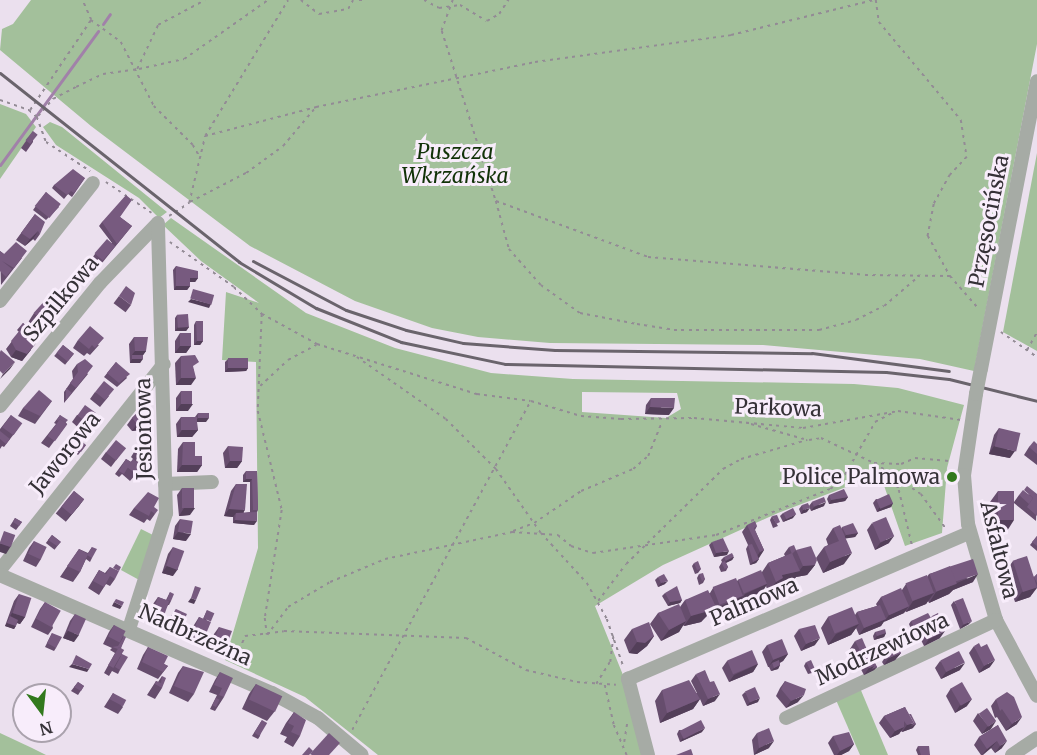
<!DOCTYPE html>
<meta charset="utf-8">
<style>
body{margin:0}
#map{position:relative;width:1037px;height:755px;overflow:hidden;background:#ebe0ee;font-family:Merriweather,serif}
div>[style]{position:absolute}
.green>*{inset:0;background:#a3c09b}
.stream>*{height:3px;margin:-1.5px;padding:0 1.5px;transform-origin:1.5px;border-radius:1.5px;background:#a181a9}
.path>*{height:1.5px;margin-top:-0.75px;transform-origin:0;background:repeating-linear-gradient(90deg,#938b95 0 3px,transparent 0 7.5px)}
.minor>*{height:14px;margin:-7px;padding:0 7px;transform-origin:7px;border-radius:7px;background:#a6aba5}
.rail>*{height:3px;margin:-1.5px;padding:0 1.5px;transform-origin:1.5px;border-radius:1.5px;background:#6a646c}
.minor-bridge>*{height:14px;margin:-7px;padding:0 7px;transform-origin:7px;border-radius:7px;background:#a6aba5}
.wall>*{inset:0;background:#664d6d;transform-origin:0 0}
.shaded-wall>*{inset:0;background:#533f59}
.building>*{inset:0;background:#775a7f;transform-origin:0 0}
.dots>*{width:16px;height:16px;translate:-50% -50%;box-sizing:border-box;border:3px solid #f8edfb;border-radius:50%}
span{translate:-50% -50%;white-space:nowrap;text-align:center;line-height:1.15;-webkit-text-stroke:6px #f8edfb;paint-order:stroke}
.park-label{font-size:21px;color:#113208;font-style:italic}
.street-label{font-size:21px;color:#353137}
.poi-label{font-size:21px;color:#353137}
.right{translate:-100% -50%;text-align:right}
.north{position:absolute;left:12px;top:683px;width:60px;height:60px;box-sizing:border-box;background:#f8edfb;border:2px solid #aaa2ad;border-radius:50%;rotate:165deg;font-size:16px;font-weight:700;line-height:24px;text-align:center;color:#353137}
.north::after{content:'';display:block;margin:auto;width:21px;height:27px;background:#32791d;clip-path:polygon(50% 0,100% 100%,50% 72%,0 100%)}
</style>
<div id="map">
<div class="green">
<i style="clip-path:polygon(31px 0,1037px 0,1037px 44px,974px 371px,920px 359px,763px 345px,550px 343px,478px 337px,432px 328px,355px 301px,250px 246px,91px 126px,0 50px,2px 29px,13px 24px)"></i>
<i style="clip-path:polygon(0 104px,26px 114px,36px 127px,0 179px)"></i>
<i style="clip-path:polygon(50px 122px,62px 127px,167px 212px,159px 218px,139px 198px,56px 145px,43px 127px)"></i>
<i style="clip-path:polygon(1037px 153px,1037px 351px,1003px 332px)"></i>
<i style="clip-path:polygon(evenodd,171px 218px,306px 313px,395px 348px,491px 373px,573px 379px,854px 384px,898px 388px,964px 405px,947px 468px,942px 533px,905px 546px,880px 474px,778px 513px,663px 565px,595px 606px,623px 675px,645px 755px,378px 755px,305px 697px,225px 660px,258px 548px,256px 362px,222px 360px,226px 292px,259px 303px,201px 261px,163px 225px,171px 218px,582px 392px,677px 393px,681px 409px,666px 418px,582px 412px,582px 392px)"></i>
<i style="clip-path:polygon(141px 529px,155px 536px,141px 581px,121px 570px)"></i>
<i style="clip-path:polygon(860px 688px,888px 755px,860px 755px,836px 700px)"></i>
<i style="clip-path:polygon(0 733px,32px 748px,46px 755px,0 755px)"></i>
</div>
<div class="stream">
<i style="left:103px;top:24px;width:12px;rotate:-55deg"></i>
<i style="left:0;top:165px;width:166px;rotate:-53.8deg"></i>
</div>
<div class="path">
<i style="left:301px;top:0;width:23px;rotate:38deg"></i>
<i style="left:319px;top:14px;width:29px;rotate:-10deg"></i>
<i style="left:348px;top:9px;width:10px;rotate:-61deg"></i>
<i style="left:359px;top:0;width:4px"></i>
<i style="left:424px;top:0;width:17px;rotate:28deg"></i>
<i style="left:439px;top:8px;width:21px;rotate:-8deg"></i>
<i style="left:460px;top:5px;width:31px;rotate:31deg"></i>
<i style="left:487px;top:21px;width:14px;rotate:-30deg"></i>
<i style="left:499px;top:14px;width:17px;rotate:-57deg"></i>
<i style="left:453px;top:0;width:33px;rotate:110deg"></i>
<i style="left:442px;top:31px;width:178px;rotate:72.4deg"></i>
<i style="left:496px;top:201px;width:162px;rotate:20.2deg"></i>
<i style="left:648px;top:257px;width:218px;rotate:4.7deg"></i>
<i style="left:865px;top:275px;width:85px;rotate:0.7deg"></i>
<i style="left:876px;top:0;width:22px;rotate:82deg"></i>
<i style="left:879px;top:22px;width:128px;rotate:50.1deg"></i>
<i style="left:961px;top:120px;width:37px;rotate:81deg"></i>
<i style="left:967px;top:157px;width:25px;rotate:133deg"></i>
<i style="left:950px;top:175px;width:33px;rotate:119deg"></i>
<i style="left:934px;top:204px;width:33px;rotate:101deg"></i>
<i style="left:928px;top:236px;width:46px;rotate:61.2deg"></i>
<i style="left:950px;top:276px;width:44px;rotate:48.7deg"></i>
<i style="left:91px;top:20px;width:37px;rotate:36deg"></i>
<i style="left:121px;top:42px;width:72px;rotate:62.7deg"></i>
<i style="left:154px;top:106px;width:55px;rotate:45deg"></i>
<i style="left:193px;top:145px;width:14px;rotate:60deg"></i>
<i style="left:139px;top:69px;width:46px;rotate:-12.5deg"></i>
<i style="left:184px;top:59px;width:103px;rotate:-35.1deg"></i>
<i style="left:0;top:100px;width:31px;rotate:19deg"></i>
<i style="left:29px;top:110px;width:11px;rotate:41deg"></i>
<i style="left:37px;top:117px;width:27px;rotate:70deg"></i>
<i style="left:46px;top:142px;width:53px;rotate:33.4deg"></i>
<i style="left:30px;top:110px;width:109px;rotate:-55.9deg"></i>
<i style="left:91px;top:20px;width:22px;rotate:-114deg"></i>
<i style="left:38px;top:116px;width:23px;rotate:-49deg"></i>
<i style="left:53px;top:99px;width:26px;rotate:-28deg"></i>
<i style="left:76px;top:87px;width:30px;rotate:-26deg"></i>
<i style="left:103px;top:74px;width:34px;rotate:-8deg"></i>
<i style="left:137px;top:69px;width:49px;rotate:-64.5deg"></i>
<i style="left:158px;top:25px;width:53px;rotate:-28deg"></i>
<i style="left:205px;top:136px;width:115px;rotate:-14.6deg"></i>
<i style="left:316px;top:107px;width:224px;rotate:-11.6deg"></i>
<i style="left:535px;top:62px;width:198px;rotate:-7.8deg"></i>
<i style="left:731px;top:35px;width:146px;rotate:-13.8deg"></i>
<i style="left:106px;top:182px;width:55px;rotate:34deg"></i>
<i style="left:496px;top:201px;width:50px;rotate:74.8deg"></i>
<i style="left:509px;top:249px;width:48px;rotate:48.4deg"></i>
<i style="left:541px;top:285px;width:48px;rotate:35.7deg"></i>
<i style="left:580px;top:313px;width:58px;rotate:10.9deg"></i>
<i style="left:637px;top:324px;width:37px;rotate:9deg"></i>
<i style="left:674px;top:330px;width:145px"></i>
<i style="left:819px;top:330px;width:38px;rotate:-15deg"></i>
<i style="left:856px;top:320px;width:31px;rotate:-27deg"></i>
<i style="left:884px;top:306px;width:46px;rotate:-40.6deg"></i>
<i style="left:190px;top:202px;width:63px;rotate:-27.4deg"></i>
<i style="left:246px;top:173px;width:46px;rotate:-36.1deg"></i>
<i style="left:283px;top:146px;width:51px;rotate:-49.8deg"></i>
<i style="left:169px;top:216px;width:24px;rotate:-33deg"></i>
<i style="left:189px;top:203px;width:69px;rotate:-76.6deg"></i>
<i style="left:205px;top:136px;width:159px;rotate:-58.6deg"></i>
<i style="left:170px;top:242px;width:78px;rotate:35.1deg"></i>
<i style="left:234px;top:287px;width:39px;rotate:44deg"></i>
<i style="left:262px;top:314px;width:63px;rotate:28.6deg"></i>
<i style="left:317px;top:344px;width:168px;rotate:17.4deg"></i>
<i style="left:477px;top:394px;width:54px;rotate:7.4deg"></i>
<i style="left:531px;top:401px;width:52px;rotate:16.7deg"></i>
<i style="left:581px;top:416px;width:40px;rotate:4.3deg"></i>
<i style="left:621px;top:419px;width:73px;rotate:-0.8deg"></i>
<i style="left:694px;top:418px;width:109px;rotate:5.2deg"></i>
<i style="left:803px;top:428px;width:97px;rotate:-10.1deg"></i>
<i style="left:898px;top:411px;width:64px;rotate:8.1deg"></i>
<i style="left:262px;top:314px;width:97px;rotate:92.4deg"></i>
<i style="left:258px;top:411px;width:102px;rotate:76.4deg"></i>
<i style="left:282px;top:510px;width:109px;rotate:98.9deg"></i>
<i style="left:265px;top:618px;width:17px;rotate:83deg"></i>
<i style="left:1001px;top:332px;width:44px;rotate:34.8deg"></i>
<i style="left:1027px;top:350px;width:21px;rotate:-61deg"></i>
<i style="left:357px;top:357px;width:108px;rotate:34.9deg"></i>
<i style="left:446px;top:419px;width:71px;rotate:45deg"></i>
<i style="left:496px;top:469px;width:78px;rotate:54.9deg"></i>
<i style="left:541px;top:533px;width:68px;rotate:47.4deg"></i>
<i style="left:587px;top:583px;width:41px;rotate:60.9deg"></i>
<i style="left:607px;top:619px;width:52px;rotate:70.9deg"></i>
<i style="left:260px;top:386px;width:38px;rotate:-43deg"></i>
<i style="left:288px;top:360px;width:32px;rotate:-28deg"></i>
<i style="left:751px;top:424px;width:55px;rotate:15.8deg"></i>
<i style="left:809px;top:440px;width:12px;rotate:-9deg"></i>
<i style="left:821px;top:438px;width:59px;rotate:25.3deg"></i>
<i style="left:874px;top:463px;width:27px;rotate:2deg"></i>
<i style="left:901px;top:464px;width:15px;rotate:-23deg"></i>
<i style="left:915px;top:458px;width:37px;rotate:5deg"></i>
<i style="left:875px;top:463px;width:55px;rotate:34deg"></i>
<i style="left:921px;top:494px;width:44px;rotate:54.2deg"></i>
<i style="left:890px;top:472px;width:20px;rotate:63deg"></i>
<i style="left:899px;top:490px;width:57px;rotate:76.7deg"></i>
<i style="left:513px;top:531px;width:22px;rotate:-21deg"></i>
<i style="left:534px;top:523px;width:57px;rotate:-34.2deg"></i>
<i style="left:581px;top:491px;width:56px;rotate:-22.9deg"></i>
<i style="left:633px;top:469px;width:20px;rotate:-41deg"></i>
<i style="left:648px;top:456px;width:37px;rotate:-68deg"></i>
<i style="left:598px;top:601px;width:46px;rotate:-52.9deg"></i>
<i style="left:626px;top:564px;width:136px;rotate:-44.4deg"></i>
<i style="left:723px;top:469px;width:21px;rotate:-29deg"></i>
<i style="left:741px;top:459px;width:69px;rotate:-16.1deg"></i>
<i style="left:267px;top:635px;width:35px;rotate:-53deg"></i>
<i style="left:288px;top:607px;width:49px;rotate:-30.8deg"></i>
<i style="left:330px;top:582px;width:60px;rotate:-22.7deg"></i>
<i style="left:385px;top:559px;width:130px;rotate:-12deg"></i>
<i style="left:512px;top:532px;width:46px;rotate:3.7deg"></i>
<i style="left:558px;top:535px;width:17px;rotate:40deg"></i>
<i style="left:571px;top:546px;width:23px;rotate:18deg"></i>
<i style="left:593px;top:553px;width:124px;rotate:-8.3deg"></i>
<i style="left:716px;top:535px;width:123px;rotate:-22deg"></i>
<i style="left:830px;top:489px;width:14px;rotate:-36deg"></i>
<i style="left:841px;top:481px;width:68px;rotate:-60deg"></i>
<i style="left:875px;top:422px;width:19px;rotate:-28deg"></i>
<i style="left:234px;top:664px;width:30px;rotate:-69deg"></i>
<i style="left:245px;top:636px;width:39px;rotate:-7deg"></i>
<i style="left:284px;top:631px;width:182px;rotate:2.2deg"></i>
<i style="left:466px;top:638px;width:68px;rotate:28.1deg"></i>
<i style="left:526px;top:670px;width:52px;rotate:13.2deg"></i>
<i style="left:577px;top:682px;width:39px;rotate:4deg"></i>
<i style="left:596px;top:684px;width:26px;rotate:-58deg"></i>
<i style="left:610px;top:662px;width:26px;rotate:-83deg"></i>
<i style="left:605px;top:685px;width:41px;rotate:77.3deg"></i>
<i style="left:614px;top:725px;width:33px;rotate:67deg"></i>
<i style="left:352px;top:730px;width:373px;rotate:-61.5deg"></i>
<i style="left:624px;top:742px;width:19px;rotate:-81deg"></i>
</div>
<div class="minor">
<i style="left:0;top:301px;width:150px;rotate:-51.8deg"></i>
<i style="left:981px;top:369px;width:293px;rotate:-79deg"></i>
<i style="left:976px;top:394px;width:82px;rotate:98.4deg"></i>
<i style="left:964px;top:475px;width:49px;rotate:85.3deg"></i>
<i style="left:968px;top:524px;width:100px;rotate:73.7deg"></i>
<i style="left:996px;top:620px;width:86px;rotate:61.7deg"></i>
<i style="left:0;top:406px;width:159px;rotate:-50.9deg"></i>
<i style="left:100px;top:283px;width:83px;rotate:-46deg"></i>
<i style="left:165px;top:484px;width:47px;rotate:-2.4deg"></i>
<i style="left:0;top:570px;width:263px;rotate:-51.5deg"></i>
<i style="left:0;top:575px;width:296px;rotate:23.5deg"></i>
<i style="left:272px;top:693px;width:52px;rotate:28.5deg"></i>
<i style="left:318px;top:718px;width:57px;rotate:40.1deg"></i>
<i style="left:129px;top:629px;width:122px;rotate:-72.3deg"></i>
<i style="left:166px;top:513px;width:290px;rotate:-91.6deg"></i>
<i style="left:786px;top:718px;width:232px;rotate:-25deg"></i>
<i style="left:648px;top:755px;width:79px;rotate:-104.7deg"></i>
<i style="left:628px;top:679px;width:371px;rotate:-23.2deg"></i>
<i style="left:1012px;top:755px;width:30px;rotate:-34deg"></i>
</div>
<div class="rail">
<i style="left:0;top:73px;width:305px;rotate:38.3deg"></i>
<i style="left:239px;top:262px;width:90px;rotate:30.9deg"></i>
<i style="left:316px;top:308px;width:92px;rotate:21.8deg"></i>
<i style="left:401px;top:342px;width:106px;rotate:11.9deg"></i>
<i style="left:505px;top:364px;width:381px;rotate:1.2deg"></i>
<i style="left:886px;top:372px;width:63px;rotate:6.3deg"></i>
<i style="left:949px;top:379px;width:91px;rotate:14deg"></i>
<i style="left:253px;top:261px;width:105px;rotate:27.8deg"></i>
<i style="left:346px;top:310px;width:63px;rotate:18.4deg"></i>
<i style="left:406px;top:330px;width:58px;rotate:12.8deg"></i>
<i style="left:463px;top:343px;width:92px;rotate:4.4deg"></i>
<i style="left:555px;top:350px;width:257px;rotate:0.7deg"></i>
<i style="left:812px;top:353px;width:138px;rotate:7.5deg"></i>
</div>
<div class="minor-bridge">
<i style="left:976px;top:394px;width:25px;rotate:-79deg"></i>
</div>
<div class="wall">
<i style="clip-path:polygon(33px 131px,33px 142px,26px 152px,21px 148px)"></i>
<i style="clip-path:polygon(85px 178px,72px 197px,68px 194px,64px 199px,52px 188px,54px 185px)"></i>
<i style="clip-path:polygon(46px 192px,59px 207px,46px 220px,33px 210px)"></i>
<i style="clip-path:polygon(35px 214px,40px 234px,35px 241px,33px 239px,25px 246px,16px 240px)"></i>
<i style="clip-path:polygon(120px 217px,132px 226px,98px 268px,90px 261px,95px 254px,112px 243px,99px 226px,102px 222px)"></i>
<i style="clip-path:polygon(0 251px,4px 254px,22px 258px,1px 285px)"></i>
<i style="clip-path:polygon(176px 266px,198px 278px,195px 282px,190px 282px,190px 286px,187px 290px,174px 290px,173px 270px)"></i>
<i style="clip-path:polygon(63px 291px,75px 296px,64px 310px,61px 307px,64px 303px,58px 298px)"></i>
<i style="left:119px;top:296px;width:15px;height:9px;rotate:37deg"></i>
<i style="clip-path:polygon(34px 313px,52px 316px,37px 333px,27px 324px)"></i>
<i style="clip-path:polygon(177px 315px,189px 327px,186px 331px,175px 331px,175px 318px)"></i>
<i style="clip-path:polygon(196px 321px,203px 341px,200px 345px,194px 345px,194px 325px)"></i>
<i style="clip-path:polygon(23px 323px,30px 329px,26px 334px,31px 350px,22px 361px,11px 357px,6px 349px,19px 332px,17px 330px)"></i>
<i style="clip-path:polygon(180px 333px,191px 346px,186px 353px,175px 353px,175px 341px)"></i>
<i style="clip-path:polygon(134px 337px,146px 351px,143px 355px,140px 363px,130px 363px,129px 344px)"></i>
<i style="clip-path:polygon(78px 340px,99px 345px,90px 355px,87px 353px,84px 356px,73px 348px)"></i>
<i style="left:63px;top:345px;width:14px;height:14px;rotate:39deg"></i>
<i style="clip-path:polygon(181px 356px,194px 370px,191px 385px,176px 385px,175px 363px)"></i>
<i style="clip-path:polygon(228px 359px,248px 368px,246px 371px,225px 372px,225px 362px)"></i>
<i style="clip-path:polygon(116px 362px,127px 378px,117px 387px,104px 377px)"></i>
<i style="clip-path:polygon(77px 364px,88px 374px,64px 403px,64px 392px,73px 379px,72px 371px)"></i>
<i style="clip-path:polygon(181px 391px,188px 411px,176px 411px,176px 398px)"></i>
<i style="clip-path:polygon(95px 392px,109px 396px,100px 407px,90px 399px)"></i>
<i style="clip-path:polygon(651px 398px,669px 415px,645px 414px,646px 405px)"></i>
<i style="clip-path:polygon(52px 401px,35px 424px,18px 416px,23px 408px)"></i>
<i style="clip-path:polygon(145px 405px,140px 430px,132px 431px,127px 425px,132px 418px)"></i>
<i style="clip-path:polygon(96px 413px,82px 431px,72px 422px,77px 415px)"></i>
<i style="clip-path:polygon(198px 413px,206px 422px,197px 422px,198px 430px,192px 437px,177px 437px,176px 424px,181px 417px,195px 417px)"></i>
<i style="clip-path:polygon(11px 415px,17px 430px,4px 447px,2px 446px,0 449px,0 429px)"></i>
<i style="clip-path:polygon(60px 415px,67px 424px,49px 448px,41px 443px,56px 424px,54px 423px)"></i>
<i style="clip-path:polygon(999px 428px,1010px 458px,989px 454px,994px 435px)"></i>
<i style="clip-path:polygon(142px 439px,148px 444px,136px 460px,141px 468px,130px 481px,122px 474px,119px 477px,115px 474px,126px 459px,131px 462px,133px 459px,131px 457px)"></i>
<i style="clip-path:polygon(183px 442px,202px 465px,197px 472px,177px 472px,178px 449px)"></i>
<i style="clip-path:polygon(1037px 444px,1037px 465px,1024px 455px,1029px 447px)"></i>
<i style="clip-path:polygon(86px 445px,78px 455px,71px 449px,74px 446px)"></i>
<i style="clip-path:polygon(228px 446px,242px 461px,237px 468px,225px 468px,223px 453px)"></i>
<i style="clip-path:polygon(106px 452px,120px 455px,111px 467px,101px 459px)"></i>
<i style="clip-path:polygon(246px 471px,257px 471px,258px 510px,257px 512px,254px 525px,233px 523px,233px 517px,224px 516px,231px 491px,236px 484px,244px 513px,250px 512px,250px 482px,243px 482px,243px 475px)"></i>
<i style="clip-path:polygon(182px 488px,190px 515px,179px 516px,177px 495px)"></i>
<i style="left:74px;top:491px;width:13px;height:29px;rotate:39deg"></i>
<i style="clip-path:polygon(998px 491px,1014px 502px,1019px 495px,1037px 494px,1036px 521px,1014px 503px,1007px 531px,991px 531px,990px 502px)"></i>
<i style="clip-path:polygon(829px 495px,848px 497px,845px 501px,829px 504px,827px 499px)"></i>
<i style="clip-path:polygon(876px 499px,893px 503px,891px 507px,877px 512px,873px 503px)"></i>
<i style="clip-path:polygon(812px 502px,824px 506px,811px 511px,809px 506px)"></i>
<i style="clip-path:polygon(802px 505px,807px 512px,801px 514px,799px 509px)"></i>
<i style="clip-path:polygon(154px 507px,155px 514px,150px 521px,147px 519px,144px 523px,129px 515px,134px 508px)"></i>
<i style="clip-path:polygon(783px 513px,793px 518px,783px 522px,780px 516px)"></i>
<i style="clip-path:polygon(772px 516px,778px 526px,773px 528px,770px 520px)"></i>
<i style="clip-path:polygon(15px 518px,22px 522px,16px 530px,10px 526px)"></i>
<i style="clip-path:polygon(180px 519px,186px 541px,173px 539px,175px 526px)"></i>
<i style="clip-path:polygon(872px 523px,889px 543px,875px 550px,867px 530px)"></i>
<i style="clip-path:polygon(747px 525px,757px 526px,755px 530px,764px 550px,758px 558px,759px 559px,756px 563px,750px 565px,746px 549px,748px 545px,742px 532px)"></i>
<i style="clip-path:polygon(842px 527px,858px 533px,855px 537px,845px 538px,844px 564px,823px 573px,816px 558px,824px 547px,828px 545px,826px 539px,833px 528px,841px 529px)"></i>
<i style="left:52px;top:535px;width:11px;height:10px;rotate:38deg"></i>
<i style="clip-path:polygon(1037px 536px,1037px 551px,1030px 545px)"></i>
<i style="clip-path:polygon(34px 541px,41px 559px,36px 567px,23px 561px,29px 548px)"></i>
<i style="clip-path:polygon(712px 542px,727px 555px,714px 557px,709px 545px)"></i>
<i style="clip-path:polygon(92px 547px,92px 558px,90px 562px,86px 559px,80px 572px,73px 582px,60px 577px,79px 549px,88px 553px)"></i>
<i style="clip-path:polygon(173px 547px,173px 576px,162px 573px,168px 554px)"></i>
<i style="clip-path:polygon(789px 547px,796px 550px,815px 565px,807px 575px,796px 577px,792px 582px,779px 585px,776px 589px,768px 592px,766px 586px,762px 592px,740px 601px,736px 607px,714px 616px,711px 610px,701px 622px,684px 626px,683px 625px,679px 632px,661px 641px,650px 624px,658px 613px,680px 607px,685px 600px,710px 593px,713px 588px,737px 581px,738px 580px,762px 572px,768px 563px,785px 556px,784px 554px)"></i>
<i style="clip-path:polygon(724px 557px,734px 557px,732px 560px,726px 563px,728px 567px,726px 571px,721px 572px,719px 567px,722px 562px,721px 560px)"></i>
<i style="clip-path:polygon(1013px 561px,1034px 577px,1037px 574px,1037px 588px,1030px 597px,1015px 602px,1005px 572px)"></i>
<i style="clip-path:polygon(694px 563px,701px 569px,698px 573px,695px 574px,692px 566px)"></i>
<i style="clip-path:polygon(110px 567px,115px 579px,110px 586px,106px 584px,99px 595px,88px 588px,99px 570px,105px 573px)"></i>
<i style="clip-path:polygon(950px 568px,973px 582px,953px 590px,949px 594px,929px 603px,928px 601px,926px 604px,906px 612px,905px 611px,904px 613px,883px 622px,881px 626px,859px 635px,856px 628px,851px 635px,828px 645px,821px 628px,828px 617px,855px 615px,857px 612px,877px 606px,876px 604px,881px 597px,902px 590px,906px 584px,927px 577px,929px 574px)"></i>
<i style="clip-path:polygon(699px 574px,705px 579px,703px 583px,699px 585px,697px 578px)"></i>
<i style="clip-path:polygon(658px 577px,665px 584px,658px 587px,655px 580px)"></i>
<i style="clip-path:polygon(170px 592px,171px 601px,169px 605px,168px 605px,157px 622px,147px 617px,153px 604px,158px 597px,166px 600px)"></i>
<i style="clip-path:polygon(665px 593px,682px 600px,680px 603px,668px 606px,662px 596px)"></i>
<i style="clip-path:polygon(19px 594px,25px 617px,20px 624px,17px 623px,14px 629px,5px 626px,14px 601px)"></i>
<i style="clip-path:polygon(954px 601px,969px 624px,960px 629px,951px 605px)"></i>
<i style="clip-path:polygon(45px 602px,53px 628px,48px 635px,31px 627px,40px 609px)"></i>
<i style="clip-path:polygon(176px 609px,183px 624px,178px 631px,167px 626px,171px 616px)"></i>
<i style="clip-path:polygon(207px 610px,206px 634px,201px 641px,189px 636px,194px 625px,199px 617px,203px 619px)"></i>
<i style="clip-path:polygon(75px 614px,74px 642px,63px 638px,70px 621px)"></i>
<i style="clip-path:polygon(932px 616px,940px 638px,924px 646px,920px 638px,925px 630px,929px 629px,927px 623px,912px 632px,909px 624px,911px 621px,931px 618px)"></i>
<i style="clip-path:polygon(114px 625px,124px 636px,121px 648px,122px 654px,120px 670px,118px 674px,112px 671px,109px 676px,104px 673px,115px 653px,110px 650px,112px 648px,103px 644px,109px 632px)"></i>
<i style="clip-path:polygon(219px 627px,222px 651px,210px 645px,214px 634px)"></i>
<i style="clip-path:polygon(632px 629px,654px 636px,647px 646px,637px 654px,629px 653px,624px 640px)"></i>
<i style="clip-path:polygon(799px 629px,815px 645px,801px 651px,794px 636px)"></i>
<i style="clip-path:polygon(875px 632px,886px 633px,884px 637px,874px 640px,873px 636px)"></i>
<i style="clip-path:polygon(52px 633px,56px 648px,54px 651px,45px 647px)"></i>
<i style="clip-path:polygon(887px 639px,901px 653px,895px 660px,884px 665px,882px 662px,886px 656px,882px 647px)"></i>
<i style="clip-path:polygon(855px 641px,869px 653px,877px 667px,874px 670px,864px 675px,850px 649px)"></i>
<i style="clip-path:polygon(767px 645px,788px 654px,783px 661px,780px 663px,780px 665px,778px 669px,771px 671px,769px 667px,768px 667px,762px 652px)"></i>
<i style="clip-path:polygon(974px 646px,990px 667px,979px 673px,969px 653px)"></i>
<i style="clip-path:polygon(148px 647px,164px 664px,168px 666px,158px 679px,137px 669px,143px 655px)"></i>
<i style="clip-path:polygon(727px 661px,758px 664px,753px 672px,729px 682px,722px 668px)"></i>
<i style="clip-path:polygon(940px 661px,960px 670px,941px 679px,935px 668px)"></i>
<i style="clip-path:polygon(806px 662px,815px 669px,812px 673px,808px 674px,804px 666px)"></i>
<i style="clip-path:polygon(183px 666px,194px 694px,188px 702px,169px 693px,178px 673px)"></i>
<i style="clip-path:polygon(220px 672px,224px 697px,215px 711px,210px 709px,217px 695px,209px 692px,215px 680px)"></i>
<i style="clip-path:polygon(696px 674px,715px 701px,703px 706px,700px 699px,693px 709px,660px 723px,655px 701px,662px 690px,697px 693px,691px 681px)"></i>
<i style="clip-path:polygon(162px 676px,162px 688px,155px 699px,147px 695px,156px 681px,158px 682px)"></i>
<i style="clip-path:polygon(785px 681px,798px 702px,786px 708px,776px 696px,780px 688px)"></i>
<i style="clip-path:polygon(78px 682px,84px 686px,78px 695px,71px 691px)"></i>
<i style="clip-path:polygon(256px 684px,275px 711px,267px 721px,242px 709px,249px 694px)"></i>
<i style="clip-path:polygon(951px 688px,967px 706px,955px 713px,946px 696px)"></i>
<i style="clip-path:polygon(745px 692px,758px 702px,747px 706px,742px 695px)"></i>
<i style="clip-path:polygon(113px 693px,123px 707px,118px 714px,104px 707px)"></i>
<i style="clip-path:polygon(996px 699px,1017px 724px,1006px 731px,997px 717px,995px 718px,991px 706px)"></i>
<i style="clip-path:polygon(905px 707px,913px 728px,902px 732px,901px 731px,899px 734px,890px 738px,879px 723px,884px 716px)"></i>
<i style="clip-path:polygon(294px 712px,300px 736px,293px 747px,284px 742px,287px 737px,280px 734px,286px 723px)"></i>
<i style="clip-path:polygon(978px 713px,991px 729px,982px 734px,973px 721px)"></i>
<i style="clip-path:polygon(262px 720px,260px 736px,258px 739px,252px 736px)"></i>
<i style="clip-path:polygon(998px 725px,1002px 748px,995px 753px,991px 748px,983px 755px,981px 755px,974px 745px,979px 737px)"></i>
<i style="clip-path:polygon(679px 730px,702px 732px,680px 742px,677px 734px)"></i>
<i style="clip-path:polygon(757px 733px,769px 748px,754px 755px,752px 740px)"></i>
<i style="clip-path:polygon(833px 736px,854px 744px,849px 751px,841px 755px,834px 755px,828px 743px)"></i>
<i style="clip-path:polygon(918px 746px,930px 755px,918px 755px,916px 750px)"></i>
</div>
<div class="shaded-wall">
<i style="clip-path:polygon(38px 231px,33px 239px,25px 246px,30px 239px)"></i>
<i style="clip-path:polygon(190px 278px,198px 278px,195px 282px,187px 282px)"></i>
<i style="clip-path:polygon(176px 286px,190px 286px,187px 290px,174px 290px)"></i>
<i style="clip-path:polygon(191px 299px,211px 304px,209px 308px,188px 302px)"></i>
<i style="clip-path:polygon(59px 305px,52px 316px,37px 333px,45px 322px)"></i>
<i style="clip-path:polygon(178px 327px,189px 327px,186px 331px,175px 331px)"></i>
<i style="clip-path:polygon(197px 341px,203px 341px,200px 345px,194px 345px)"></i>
<i style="clip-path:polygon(36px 343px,22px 361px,11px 357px,16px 350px)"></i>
<i style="clip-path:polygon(180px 346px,191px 346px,186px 353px,175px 353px)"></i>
<i style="clip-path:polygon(135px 351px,146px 351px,141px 358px,132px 355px)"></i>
<i style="clip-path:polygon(132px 359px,143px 359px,140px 363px,130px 363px)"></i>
<i style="clip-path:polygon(15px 362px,10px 369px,0 379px,3px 374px)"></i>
<i style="clip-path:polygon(228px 368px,248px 368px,246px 371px,225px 372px)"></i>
<i style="clip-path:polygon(181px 378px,196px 378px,191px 385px,176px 385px)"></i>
<i style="clip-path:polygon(181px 404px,193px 404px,188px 411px,176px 411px)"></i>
<i style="clip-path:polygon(650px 407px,674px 408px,669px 415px,645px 414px)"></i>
<i style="clip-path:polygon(198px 418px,209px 418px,206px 422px,195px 422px)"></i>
<i style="clip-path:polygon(145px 423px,140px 430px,132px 431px,137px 424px)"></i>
<i style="clip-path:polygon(182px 430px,198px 430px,192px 437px,177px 437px)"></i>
<i style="clip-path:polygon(994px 446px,1015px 451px,1010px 458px,989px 454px)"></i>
<i style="clip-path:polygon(230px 461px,242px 461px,237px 468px,225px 468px)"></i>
<i style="clip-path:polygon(182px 465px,202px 465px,197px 472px,177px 472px)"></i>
<i style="clip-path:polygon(246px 479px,252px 479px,250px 482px,243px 482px)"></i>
<i style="clip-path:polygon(848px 497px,845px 501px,829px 504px,831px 500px)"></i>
<i style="clip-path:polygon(84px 499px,79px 506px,66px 521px,71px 514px)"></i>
<i style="clip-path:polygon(826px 502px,824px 506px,811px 511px,814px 507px)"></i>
<i style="clip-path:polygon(893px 503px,891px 507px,877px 512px,879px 508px)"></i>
<i style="clip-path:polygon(184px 508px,195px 508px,190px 515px,179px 516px)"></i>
<i style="clip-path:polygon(810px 508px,807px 512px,801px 514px,803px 510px)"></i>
<i style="clip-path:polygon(229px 509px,245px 510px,240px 517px,236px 513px,233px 517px,224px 516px)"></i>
<i style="clip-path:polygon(796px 514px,793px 518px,783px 522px,786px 519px)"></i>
<i style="clip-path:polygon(235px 520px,257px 521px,254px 525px,233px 523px)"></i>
<i style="clip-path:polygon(998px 520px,1014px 520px,1007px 531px,991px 531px)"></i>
<i style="clip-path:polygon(178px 532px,191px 534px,186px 541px,173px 539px)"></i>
<i style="clip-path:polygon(858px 533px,855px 537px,843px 539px,846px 535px)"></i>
<i style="clip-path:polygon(894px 536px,889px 543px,875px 550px,880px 543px)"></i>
<i style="clip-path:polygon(0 543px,11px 546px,6px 554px,0 552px)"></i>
<i style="clip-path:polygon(764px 550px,759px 558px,755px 559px,760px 552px)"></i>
<i style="clip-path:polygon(729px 551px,727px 555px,714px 557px,716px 553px)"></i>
<i style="clip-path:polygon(852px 553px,844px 564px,823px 573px,830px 562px)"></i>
<i style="clip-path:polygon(734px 557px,732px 560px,723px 564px,726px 561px)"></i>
<i style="clip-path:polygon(759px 559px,756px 563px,750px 565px,753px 562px)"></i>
<i style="clip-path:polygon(815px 565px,807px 575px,796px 577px,792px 582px,779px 585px,776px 589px,768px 592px,776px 582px,782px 575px,799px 571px,803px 566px)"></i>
<i style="clip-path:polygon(167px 566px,178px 569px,173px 576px,162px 573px)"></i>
<i style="clip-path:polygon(978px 574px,973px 582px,953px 590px,949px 594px,929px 603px,936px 592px)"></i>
<i style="clip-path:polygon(668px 581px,665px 584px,658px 587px,661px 583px)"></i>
<i style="clip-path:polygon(767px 584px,762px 592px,740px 601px,745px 594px)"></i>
<i style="clip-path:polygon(1037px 587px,1030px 597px,1015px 602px,1022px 592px)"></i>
<i style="clip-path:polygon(934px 593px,926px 604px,906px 612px,913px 601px)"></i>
<i style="clip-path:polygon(743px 596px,736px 607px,714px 616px,721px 606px)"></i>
<i style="clip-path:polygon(191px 598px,196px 600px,194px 604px,188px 602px)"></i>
<i style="clip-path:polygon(682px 600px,680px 603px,668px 606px,670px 602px)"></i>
<i style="clip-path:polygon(114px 602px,122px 606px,120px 609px,112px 606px)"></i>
<i style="clip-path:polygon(715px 605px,707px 616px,701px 622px,684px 626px,691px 616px)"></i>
<i style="clip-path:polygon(909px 606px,904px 613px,884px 622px,889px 615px)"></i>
<i style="clip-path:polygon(12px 613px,25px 617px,20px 624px,8px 620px)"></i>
<i style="clip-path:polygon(886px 619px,881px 626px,859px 635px,864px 628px)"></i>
<i style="clip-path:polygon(930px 619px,927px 623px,912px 632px,915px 629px)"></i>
<i style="clip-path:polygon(686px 621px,679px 632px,661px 641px,669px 630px)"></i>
<i style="clip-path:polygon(972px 621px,969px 624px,960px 629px,963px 625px)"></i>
<i style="clip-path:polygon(7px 623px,16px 626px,14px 629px,5px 626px)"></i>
<i style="clip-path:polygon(859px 624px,851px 635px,828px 645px,836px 634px)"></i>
<i style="clip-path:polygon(194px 629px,206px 634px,201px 641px,189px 636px)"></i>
<i style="clip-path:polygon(68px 631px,79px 635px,74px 642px,63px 638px)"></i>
<i style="clip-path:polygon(945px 631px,940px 638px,924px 646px,929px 639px)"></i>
<i style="clip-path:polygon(886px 633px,884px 637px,874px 640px,877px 636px)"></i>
<i style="clip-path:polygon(654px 636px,647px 646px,637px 654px,629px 653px,637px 642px)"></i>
<i style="clip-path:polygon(215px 638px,227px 644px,222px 651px,210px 645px)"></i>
<i style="clip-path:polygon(820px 638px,815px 645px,801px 651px,806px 644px)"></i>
<i style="clip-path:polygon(901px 653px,895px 660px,884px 665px,889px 658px)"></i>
<i style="clip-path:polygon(788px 654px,783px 661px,773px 665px,772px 663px,768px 667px,773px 660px)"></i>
<i style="clip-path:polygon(995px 660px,990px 667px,979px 673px,984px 666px)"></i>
<i style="clip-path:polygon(965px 663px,960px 670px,941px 679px,946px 672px)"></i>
<i style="clip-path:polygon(72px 664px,89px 669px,87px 672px,69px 667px)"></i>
<i style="clip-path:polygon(758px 664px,753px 672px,729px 682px,734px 675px)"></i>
<i style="clip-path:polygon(780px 665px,778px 669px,771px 671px,774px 668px)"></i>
<i style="clip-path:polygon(874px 666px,877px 667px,874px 670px,864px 675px,869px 668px)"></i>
<i style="clip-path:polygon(720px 694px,715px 701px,703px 706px,708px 699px)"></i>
<i style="clip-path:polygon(804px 695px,798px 702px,786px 708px,791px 701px)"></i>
<i style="clip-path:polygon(760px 698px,758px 702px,747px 706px,750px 702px)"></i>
<i style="clip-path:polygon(700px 699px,693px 709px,660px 723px,667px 713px)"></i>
<i style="clip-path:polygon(972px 699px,967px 706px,955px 713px,960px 705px)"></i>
<i style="clip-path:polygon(1022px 717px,1017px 724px,1006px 731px,1012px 724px)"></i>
<i style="clip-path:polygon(996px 721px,991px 729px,982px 734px,987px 727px)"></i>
<i style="clip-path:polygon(914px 723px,916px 724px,913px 728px,902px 732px,907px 725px)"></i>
<i style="clip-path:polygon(904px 727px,899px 734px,890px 738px,895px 731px)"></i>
<i style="clip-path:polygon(705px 728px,702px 732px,680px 742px,683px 738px)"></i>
<i style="clip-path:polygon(774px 741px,769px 748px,754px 755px,759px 748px)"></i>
<i style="clip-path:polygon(997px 741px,991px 748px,982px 755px,987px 749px)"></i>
<i style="clip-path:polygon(1007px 741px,1002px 748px,995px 753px,1000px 746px)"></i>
<i style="clip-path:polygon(854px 744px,849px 751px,841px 755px,837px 755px,840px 751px)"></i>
</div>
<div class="building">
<i style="left:33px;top:131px;width:6px;height:12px;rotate:39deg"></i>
<i style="clip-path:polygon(73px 169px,85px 178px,74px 193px,71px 191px,67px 195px,54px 185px)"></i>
<i style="left:46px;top:192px;width:19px;height:18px;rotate:39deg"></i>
<i style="clip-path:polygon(126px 195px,132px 200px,120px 217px,132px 226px,117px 244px,102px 222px)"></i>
<i style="clip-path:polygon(35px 214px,45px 222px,40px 234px,38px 231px,30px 239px,21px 233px)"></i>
<i style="left:107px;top:239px;width:11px;height:19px;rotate:41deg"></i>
<i style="clip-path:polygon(16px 242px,27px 251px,14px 268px,2px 261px,12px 269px,6px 277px,0 271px,0 251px,4px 254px)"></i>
<i style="clip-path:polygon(176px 266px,198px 271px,198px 278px,190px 278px,190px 286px,176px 286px)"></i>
<i style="clip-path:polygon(70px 281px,81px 289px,70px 303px,66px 300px,69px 296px,63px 291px)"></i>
<i style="clip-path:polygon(126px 286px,135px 293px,131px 305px,119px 296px)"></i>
<i style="left:193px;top:289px;width:22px;height:10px;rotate:16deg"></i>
<i style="left:49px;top:296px;width:13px;height:23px;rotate:42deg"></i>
<i style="left:188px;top:314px;width:13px;height:11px;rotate:86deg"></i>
<i style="clip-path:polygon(196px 321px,203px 321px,203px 341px,197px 341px)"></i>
<i style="clip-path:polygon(23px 323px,30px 329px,27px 332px,20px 327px)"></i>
<i style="clip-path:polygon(90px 326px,104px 338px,95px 348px,92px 345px,89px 349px,78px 340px)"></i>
<i style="clip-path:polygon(20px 330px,36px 343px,27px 354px,16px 350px,11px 341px)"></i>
<i style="left:180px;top:333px;width:11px;height:13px"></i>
<i style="clip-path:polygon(134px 337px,148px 337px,146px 351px,135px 351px)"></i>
<i style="left:63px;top:345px;width:14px;height:10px;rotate:39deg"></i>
<i style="clip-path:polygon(1px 350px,15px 362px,3px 374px,0 371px,0 352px)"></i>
<i style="left:132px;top:355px;width:11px;height:4px"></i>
<i style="clip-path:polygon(195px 355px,199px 362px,193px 366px,196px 378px,181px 378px,181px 356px)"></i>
<i style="left:248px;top:358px;width:10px;height:20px;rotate:90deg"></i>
<i style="clip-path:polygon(85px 359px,93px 366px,76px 388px,70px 383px,78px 372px,77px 364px)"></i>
<i style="clip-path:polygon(116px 362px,130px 374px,119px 383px,107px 373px)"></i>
<i style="left:104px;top:381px;width:13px;height:14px;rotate:39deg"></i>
<i style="clip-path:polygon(66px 388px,72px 393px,66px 400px)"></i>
<i style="clip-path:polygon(39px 390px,52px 401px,40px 416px,23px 408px)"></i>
<i style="left:181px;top:391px;width:11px;height:13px"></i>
<i style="clip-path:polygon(651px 398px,675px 398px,674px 408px,650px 407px)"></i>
<i style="left:85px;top:405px;width:14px;height:13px;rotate:36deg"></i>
<i style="clip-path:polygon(145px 405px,153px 411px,145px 423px,137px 424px,132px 418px)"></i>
<i style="left:198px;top:413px;width:11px;height:5px"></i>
<i style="left:11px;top:415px;width:14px;height:15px;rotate:36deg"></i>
<i style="clip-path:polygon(60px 415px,68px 420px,65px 423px,60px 419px,58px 421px,57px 420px)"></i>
<i style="left:181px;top:417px;width:16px;height:13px"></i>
<i style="left:60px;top:419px;width:9px;height:21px;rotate:36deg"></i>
<i style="left:999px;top:428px;width:22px;height:19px;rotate:13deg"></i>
<i style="clip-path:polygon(0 431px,10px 439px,6px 444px,0 439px)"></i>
<i style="clip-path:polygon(79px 439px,86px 445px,81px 452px,74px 446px)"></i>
<i style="clip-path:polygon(142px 439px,148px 444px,141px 453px,136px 450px)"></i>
<i style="left:116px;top:440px;width:13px;height:16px;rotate:39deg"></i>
<i style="clip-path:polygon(1034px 441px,1037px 444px,1037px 454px,1029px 447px)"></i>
<i style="clip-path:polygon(183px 442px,195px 442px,195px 456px,202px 456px,202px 465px,182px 465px)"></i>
<i style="clip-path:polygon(228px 446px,243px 447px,242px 461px,230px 461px)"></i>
<i style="clip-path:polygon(141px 457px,146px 461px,136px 474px,127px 467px,133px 459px,137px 462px)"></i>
<i style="left:126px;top:459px;width:6px;height:14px;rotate:31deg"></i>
<i style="clip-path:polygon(246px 471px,257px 471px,258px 510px,253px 510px,252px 479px,246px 479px)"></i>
<i style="clip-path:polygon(236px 484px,247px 484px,245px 510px,229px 509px)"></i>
<i style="clip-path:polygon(1027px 486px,1037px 494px,1037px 516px,1027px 507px,1033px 498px,1024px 490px)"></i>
<i style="left:182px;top:488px;width:12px;height:20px"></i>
<i style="clip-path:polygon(844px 489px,848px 497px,831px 500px,829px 495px)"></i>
<i style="clip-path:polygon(1023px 490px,1033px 498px,1029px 504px,1019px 495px)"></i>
<i style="left:74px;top:491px;width:13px;height:20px;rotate:39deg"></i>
<i style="left:998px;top:491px;width:16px;height:29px"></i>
<i style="clip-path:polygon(148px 492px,159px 498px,154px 507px,158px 510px,155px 514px,151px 511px,149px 516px,134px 508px)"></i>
<i style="left:889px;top:494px;width:10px;height:14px;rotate:66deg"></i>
<i style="left:824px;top:497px;width:5px;height:13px;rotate:68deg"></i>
<i style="clip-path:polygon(808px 503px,810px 508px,803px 510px,802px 505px)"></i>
<i style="left:793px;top:508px;width:7px;height:11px;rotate:63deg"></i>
<i style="clip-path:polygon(257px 512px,257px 521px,235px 520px,236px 513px)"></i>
<i style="clip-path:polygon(777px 515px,780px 522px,776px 524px,772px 516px)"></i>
<i style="left:886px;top:517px;width:21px;height:15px;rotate:67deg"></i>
<i style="clip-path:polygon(15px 518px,22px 522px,19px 526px,13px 522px)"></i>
<i style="left:180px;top:519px;width:13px;height:13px;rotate:9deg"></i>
<i style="clip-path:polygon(755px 521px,757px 526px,754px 528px,764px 550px,760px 552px,747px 525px)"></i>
<i style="clip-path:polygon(853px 523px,858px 533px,846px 535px,842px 527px)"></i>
<i style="clip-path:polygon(840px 525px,852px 553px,830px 562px,824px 547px,839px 541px,833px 528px)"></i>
<i style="left:4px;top:531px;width:12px;height:13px;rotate:20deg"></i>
<i style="clip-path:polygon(52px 535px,61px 542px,57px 546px,48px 540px)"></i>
<i style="clip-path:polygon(1037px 536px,1037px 546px,1032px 542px)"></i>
<i style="clip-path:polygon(723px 538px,729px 551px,716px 553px,712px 542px)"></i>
<i style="left:34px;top:541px;width:14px;height:14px;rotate:25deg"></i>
<i style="clip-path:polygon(752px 544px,759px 559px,753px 562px,748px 545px)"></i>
<i style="clip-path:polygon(794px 545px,796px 550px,792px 554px,789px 547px)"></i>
<i style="clip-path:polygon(811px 546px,817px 560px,815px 565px,803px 566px,796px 550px)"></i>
<i style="clip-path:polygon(92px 547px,97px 549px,92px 558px,87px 555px)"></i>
<i style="left:173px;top:547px;width:12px;height:20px;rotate:20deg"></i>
<i style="clip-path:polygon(79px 549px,88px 554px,80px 572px,67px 566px)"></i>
<i style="left:732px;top:553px;width:4px;height:9px;rotate:63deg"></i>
<i style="clip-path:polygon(792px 553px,800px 571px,782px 575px,783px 578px,776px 582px,768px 563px)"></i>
<i style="left:1027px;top:556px;width:33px;height:15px;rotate:72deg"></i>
<i style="left:973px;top:559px;width:16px;height:25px;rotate:72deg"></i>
<i style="clip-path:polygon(698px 561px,701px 569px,697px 570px,694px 563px)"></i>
<i style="left:725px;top:561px;width:7px;height:4px;rotate:63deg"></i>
<i style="clip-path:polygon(116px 564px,121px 567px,119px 571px,113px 568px)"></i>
<i style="left:950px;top:566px;width:19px;height:22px;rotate:69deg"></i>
<i style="clip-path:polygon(110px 567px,119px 571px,115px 579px,110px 576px,104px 587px,93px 581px,99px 570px,106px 574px)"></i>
<i style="left:761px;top:570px;width:15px;height:25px;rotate:67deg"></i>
<i style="clip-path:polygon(703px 573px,705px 579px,702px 581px,699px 574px)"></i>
<i style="clip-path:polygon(664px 574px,668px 581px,661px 583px,658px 577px)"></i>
<i style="clip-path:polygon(1037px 574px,1037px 583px,1034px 577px)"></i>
<i style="left:927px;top:575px;width:19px;height:23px;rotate:69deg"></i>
<i style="left:736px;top:578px;width:19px;height:25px;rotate:69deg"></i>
<i style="clip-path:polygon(195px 586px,201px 588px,196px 600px,191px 598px)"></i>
<i style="clip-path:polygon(677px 586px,682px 600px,670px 602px,665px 593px)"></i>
<i style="left:901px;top:588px;width:20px;height:22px;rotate:66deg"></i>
<i style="clip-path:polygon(708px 590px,715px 605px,709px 611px,691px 616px,685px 600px)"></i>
<i style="clip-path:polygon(170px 592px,174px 594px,171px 601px,167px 600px)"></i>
<i style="left:19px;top:594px;width:13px;height:20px;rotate:18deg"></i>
<i style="left:158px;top:597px;width:12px;height:14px;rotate:20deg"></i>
<i style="left:963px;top:598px;width:25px;height:9px;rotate:69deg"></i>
<i style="clip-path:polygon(116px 599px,124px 602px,122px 606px,114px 602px)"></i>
<i style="left:45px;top:602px;width:18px;height:19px;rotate:29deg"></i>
<i style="clip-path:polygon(679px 604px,686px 621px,669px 630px,658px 613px)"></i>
<i style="clip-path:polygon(880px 605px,886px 619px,864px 628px,857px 612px)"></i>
<i style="left:852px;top:607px;width:18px;height:26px;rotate:68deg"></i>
<i style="left:176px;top:609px;width:12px;height:11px;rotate:24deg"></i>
<i style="left:207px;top:610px;width:8px;height:9px;rotate:23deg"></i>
<i style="clip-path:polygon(928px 613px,931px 618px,915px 629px,911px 621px)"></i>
<i style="clip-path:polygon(938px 613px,945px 631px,929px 639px,925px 630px,936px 625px,932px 616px)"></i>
<i style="left:75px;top:614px;width:12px;height:18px;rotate:24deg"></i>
<i style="clip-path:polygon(10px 616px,18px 620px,16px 626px,7px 623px)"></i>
<i style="left:199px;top:617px;width:13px;height:13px;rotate:23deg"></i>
<i style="clip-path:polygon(649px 622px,654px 636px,645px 643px,637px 642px,632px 629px)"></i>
<i style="left:114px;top:625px;width:13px;height:13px;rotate:27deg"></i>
<i style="clip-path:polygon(815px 625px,820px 638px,806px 644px,799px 629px)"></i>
<i style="clip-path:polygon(219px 627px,232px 631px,227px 644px,215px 638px)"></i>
<i style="clip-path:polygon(885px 629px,886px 633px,877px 636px,875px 632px)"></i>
<i style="clip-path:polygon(52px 633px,62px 637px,56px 648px,47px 643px)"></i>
<i style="clip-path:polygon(124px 636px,126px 637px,121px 648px,119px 647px,118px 649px,112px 647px,118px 646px)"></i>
<i style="clip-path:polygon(894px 636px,901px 653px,889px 658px,887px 654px,893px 652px,887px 639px)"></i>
<i style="clip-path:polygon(862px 638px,874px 666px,869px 668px,855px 641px)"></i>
<i style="left:782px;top:639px;width:16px;height:16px;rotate:68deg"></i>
<i style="clip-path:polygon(979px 643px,981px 647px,987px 644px,995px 660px,984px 666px,974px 646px)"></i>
<i style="left:119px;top:647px;width:6px;height:21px;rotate:31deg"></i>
<i style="clip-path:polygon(148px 647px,168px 656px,164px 664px,168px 666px,163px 672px,142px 662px)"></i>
<i style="left:752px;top:650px;width:15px;height:27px;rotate:67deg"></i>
<i style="left:959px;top:651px;width:13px;height:21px;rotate:63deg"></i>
<i style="clip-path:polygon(869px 653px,870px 653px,877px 667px,872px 669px,874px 666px)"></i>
<i style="clip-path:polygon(122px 654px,128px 657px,120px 670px,115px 667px)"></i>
<i style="clip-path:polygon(76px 655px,92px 664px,89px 669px,72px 664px)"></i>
<i style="clip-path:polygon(779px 660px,780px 665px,774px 668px,772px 663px)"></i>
<i style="left:811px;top:660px;width:10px;height:5px;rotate:66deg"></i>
<i style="clip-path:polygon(183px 666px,204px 672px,194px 694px,174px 686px)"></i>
<i style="clip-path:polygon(705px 670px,710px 682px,714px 681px,720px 694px,708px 699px,696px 674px)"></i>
<i style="clip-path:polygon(220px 672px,233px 678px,224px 697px,219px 695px,222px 688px,214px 685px)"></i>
<i style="clip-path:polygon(162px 676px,166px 678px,162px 688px,155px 684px,156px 681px,161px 683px)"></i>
<i style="clip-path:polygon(689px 680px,700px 699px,667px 713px,662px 690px)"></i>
<i style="clip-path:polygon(785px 681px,806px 689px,804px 695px,791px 701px,781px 689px)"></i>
<i style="clip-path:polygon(78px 682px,84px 686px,81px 691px,74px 687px)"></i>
<i style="left:962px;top:682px;width:20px;height:13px;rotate:60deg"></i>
<i style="left:256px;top:684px;width:29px;height:17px;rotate:25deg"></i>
<i style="left:755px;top:687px;width:12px;height:11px;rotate:66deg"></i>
<i style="clip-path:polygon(1007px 692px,1014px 697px,1022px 717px,1012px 724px,1002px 709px,1000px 711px,996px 699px)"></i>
<i style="left:113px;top:693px;width:15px;height:7px;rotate:28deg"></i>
<i style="left:216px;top:698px;width:4px;height:8px;rotate:27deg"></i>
<i style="clip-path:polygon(905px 707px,914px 723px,907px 725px,904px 721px,904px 727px,895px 731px,884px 716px)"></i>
<i style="left:987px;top:708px;width:16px;height:10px;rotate:55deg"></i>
<i style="clip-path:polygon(294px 712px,306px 720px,300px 736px,291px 732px,294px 726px,288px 723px)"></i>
<i style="clip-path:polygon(909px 714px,911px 714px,916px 724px,911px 726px,914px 723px)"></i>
<i style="left:262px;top:720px;width:6px;height:15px;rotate:31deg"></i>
<i style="left:701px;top:720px;width:9px;height:24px;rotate:63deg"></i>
<i style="clip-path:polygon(998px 725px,1007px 741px,1000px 746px,997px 741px,987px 749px,979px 737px)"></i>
<i style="clip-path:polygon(769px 728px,774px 741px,759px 748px,757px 733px)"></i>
<i style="clip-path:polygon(849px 732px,854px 744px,840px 751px,833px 736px)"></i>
<i style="clip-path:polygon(329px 733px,340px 743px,329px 755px,312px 755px,310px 754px)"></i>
<i style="clip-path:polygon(918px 746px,929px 746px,930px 755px,921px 755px)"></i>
<i style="clip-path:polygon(309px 747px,313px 751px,309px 755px,302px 755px)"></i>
<i style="clip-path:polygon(691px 749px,693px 755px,676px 755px)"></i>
</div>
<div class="dots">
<i style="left:952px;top:477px;background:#32791d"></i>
</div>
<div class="park-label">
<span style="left:455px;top:164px">Puszcza<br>Wkrzańska</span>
</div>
<div class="street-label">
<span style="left:989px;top:221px;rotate:-79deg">Przęsocińska</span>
<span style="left:61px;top:299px;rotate:-50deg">Szpilkowa</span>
<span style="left:778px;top:408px;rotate:2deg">Parkowa</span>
<span style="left:144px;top:429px;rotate:-91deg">Jesionowa</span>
<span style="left:65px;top:453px;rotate:-51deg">Jaworowa</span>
<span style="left:999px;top:550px;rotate:76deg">Asfaltowa</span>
<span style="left:754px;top:602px;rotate:-23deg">Palmowa</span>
<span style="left:195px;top:635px;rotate:24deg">Nadbrzeżna</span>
<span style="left:882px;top:649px;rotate:-25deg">Modrzewiowa</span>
</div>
<div class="poi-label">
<span class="right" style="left:940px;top:477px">Police Palmowa</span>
</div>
<div class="north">N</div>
</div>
